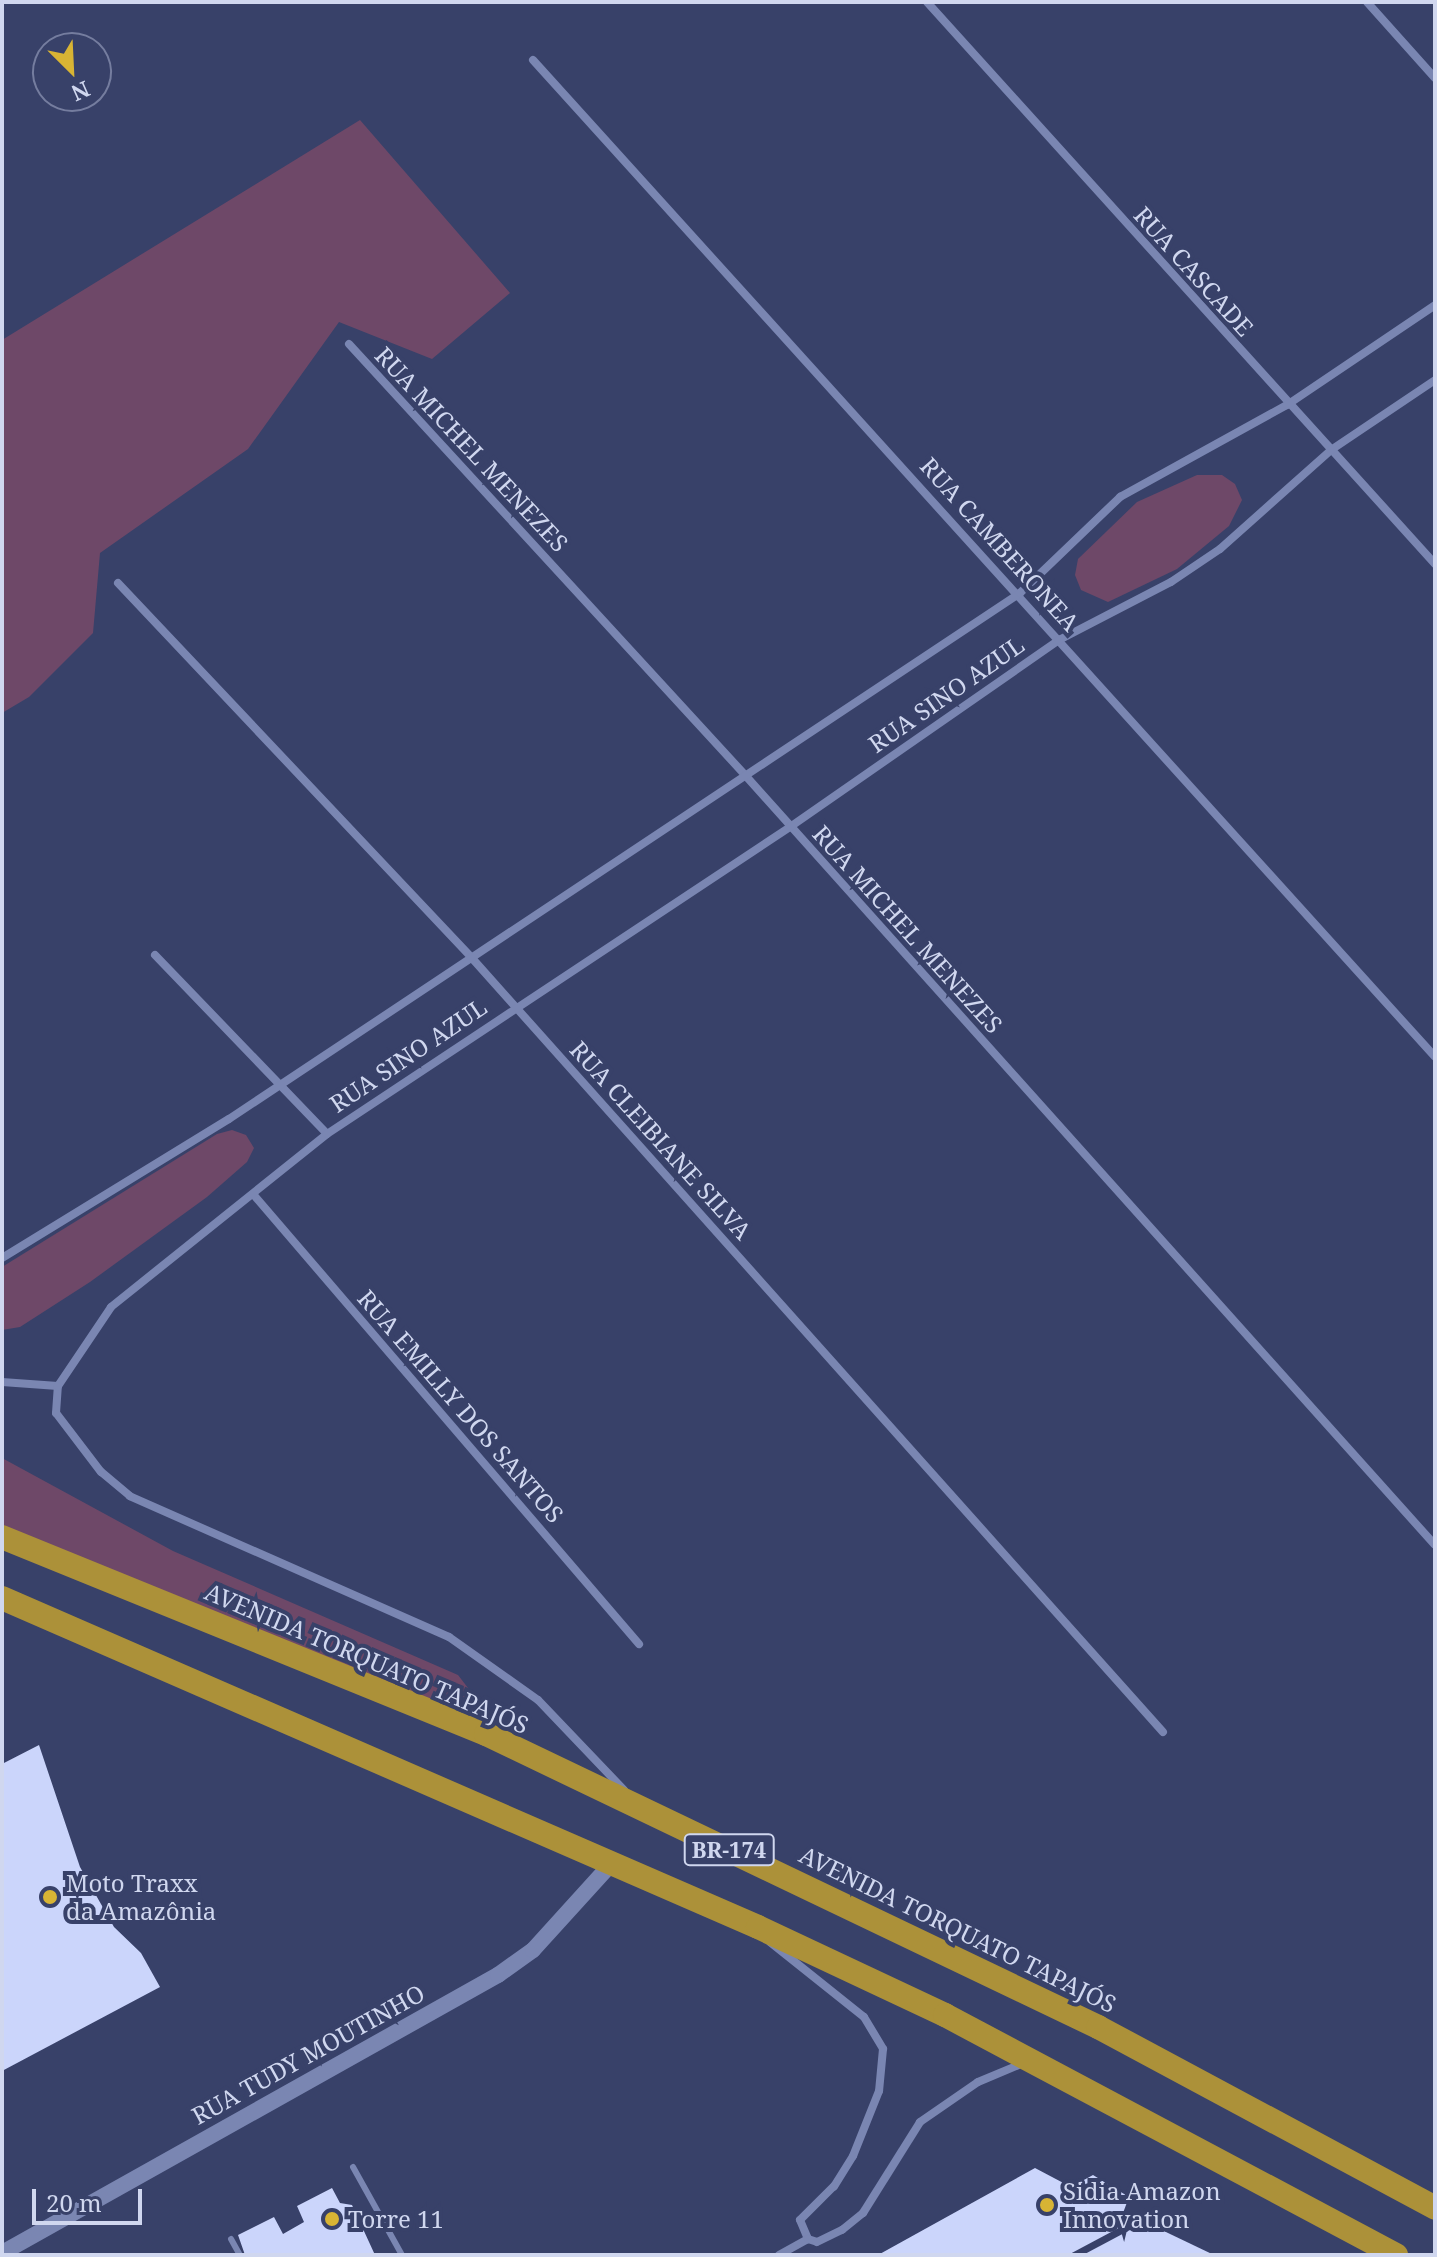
<!DOCTYPE html>
<meta charset="utf-8">
<style>
body{margin:0}
#map{position:relative;width:1437px;height:2257px;overflow:hidden;background:#384169;font-family:"Noto Serif",serif}
div>[style]{position:absolute}
.green>*{inset:0;background:#6e4868}
.building>*{inset:0;background:#cbd5fb}
.lane>*{height:6px;margin:-3px;padding:0 3px;transform-origin:3px;border-radius:3px;background:#7a86b2}
.street>*{height:8px;margin:-4px;padding:0 4px;transform-origin:4px;border-radius:4px;background:#7a86b2}
.secondary>*{height:16px;margin:-8px;padding:0 8px;transform-origin:8px;border-radius:8px;background:#7a86b2}
.highway>*{height:24px;margin:-12px;padding:0 12px;transform-origin:12px;border-radius:12px;background:#ac9139}
.dots>*{width:22px;height:22px;translate:-50% -50%;box-sizing:border-box;border:4px solid #384169;border-radius:50%}
span{translate:-50% -50%;white-space:nowrap;text-align:center;line-height:1.15;-webkit-text-stroke:8px #384169;paint-order:stroke}
.shield-label span{padding:2px 6px;background:#384169;border:2px solid;border-radius:6px;-webkit-text-stroke-width:0}
.shield-label{font-size:22px;color:#d0d7ef;font-weight:700}
.street-label{font-size:24px;color:#d0d7ef}
.poi-label{font-size:24px;color:#d0d7ef}
.left{translate:0 -50%;text-align:left}
.frame{position:absolute;inset:0;border:4px solid #d0d7ef;pointer-events:none}
.north{position:absolute;left:32px;top:32px;width:80px;height:80px;box-sizing:border-box;background:#384169;border:2px solid #757d9f;border-radius:50%;rotate:156deg;font-size:22px;font-weight:700;line-height:32px;text-align:center;color:#d0d7ef}
.north::after{content:'';display:block;margin:auto;width:28px;height:36px;background:#d8b434;clip-path:polygon(50% 0,100% 100%,50% 72%,0 100%)}
.scale{position:absolute;left:32px;top:2189px;width:110px;height:36px;box-sizing:border-box;border:4px solid #d0d7ef;border-top:0;padding-left:10px;font-size:24px;line-height:28px;white-space:nowrap;color:#d0d7ef;-webkit-text-stroke:6px #384169;paint-order:stroke}
</style>
<div id="map">
<div class="green">
<i style="clip-path:polygon(360px 120px,510px 293px,432px 359px,339px 322px,248px 449px,100px 553px,93px 633px,29px 697px,2px 713px,2px 340px)"></i>
<i style="clip-path:polygon(1197px 475px,1222px 475px,1235px 484px,1242px 500px,1229px 526px,1177px 569px,1108px 602px,1081px 590px,1075px 575px,1078px 559px,1137px 502px)"></i>
<i style="clip-path:polygon(232px 1130px,246px 1135px,254px 1148px,247px 1162px,207px 1197px,90px 1282px,20px 1327px,2px 1330px,2px 1267px,217px 1134px)"></i>
<i style="clip-path:polygon(2px 1458px,173px 1551px,458px 1675px,485px 1710px,485px 1726px,2px 1528px)"></i>
</div>
<div class="building">
<i style="clip-path:polygon(39px 1745px,80px 1867px,114px 1927px,141px 1953px,160px 1987px,2px 2071px,2px 1764px)"></i>
<i style="clip-path:polygon(1035px 2168px,1071px 2187px,1093px 2175px,1129px 2197px,1123px 2213px,1128px 2223px,1068px 2255px,878px 2255px)"></i>
<i style="clip-path:polygon(332px 2188px,340px 2203px,352px 2205px,375px 2255px,245px 2255px,238px 2235px,274px 2217px,283px 2234px,304px 2222px,297px 2206px)"></i>
<i style="clip-path:polygon(1145px 2222px,1214px 2255px,1083px 2255px)"></i>
</div>
<div class="lane">
<i style="left:353px;top:2167px;width:101px;rotate:60.9deg"></i>
<i style="left:231px;top:2239px;width:18px;rotate:61deg"></i>
</div>
<div class="street">
<i style="left:927px;top:2px;width:758px;rotate:47.89deg"></i>
<i style="left:1367px;top:2px;width:102px;rotate:48.2deg"></i>
<i style="left:533px;top:60px;width:1344px;rotate:47.86deg"></i>
<i style="left:349px;top:344px;width:585px;rotate:47.42deg"></i>
<i style="left:745px;top:775px;width:1033px;rotate:48.14deg"></i>
<i style="left:118px;top:583px;width:514px;rotate:46.65deg"></i>
<i style="left:471px;top:957px;width:1039px;rotate:48.24deg"></i>
<i style="left:155px;top:955px;width:248px;rotate:46.1deg"></i>
<i style="left:253px;top:1194px;width:593px;rotate:49.38deg"></i>
<i style="left:2px;top:1258px;width:266px;rotate:-31.5deg"></i>
<i style="left:229px;top:1119px;width:950px;rotate:-33.62deg"></i>
<i style="left:1020px;top:593px;width:139px;rotate:-43.8deg"></i>
<i style="left:1120px;top:497px;width:191px;rotate:-28.9deg"></i>
<i style="left:1287px;top:405px;width:179px;rotate:-34deg"></i>
<i style="left:2px;top:1382px;width:56px;rotate:4.1deg"></i>
<i style="left:624px;top:1790px;width:124px;rotate:-133.7deg"></i>
<i style="left:538px;top:1700px;width:109px;rotate:-144.7deg"></i>
<i style="left:449px;top:1637px;width:349px;rotate:-156.2deg"></i>
<i style="left:130px;top:1496px;width:38px;rotate:-140deg"></i>
<i style="left:101px;top:1472px;width:74px;rotate:-127.3deg"></i>
<i style="left:56px;top:1413px;width:27px;rotate:-86deg"></i>
<i style="left:58px;top:1386px;width:95px;rotate:-56.1deg"></i>
<i style="left:111px;top:1307px;width:277px;rotate:-38.7deg"></i>
<i style="left:327px;top:1134px;width:556px;rotate:-33.55deg"></i>
<i style="left:790px;top:827px;width:328px;rotate:-34.8deg"></i>
<i style="left:1059px;top:640px;width:126px;rotate:-27.4deg"></i>
<i style="left:1171px;top:582px;width:59px;rotate:-34deg"></i>
<i style="left:1220px;top:549px;width:149px;rotate:-41.7deg"></i>
<i style="left:1331px;top:450px;width:125px;rotate:-33.9deg"></i>
<i style="left:770px;top:1942px;width:120px;rotate:38.6deg"></i>
<i style="left:864px;top:2017px;width:37px;rotate:59deg"></i>
<i style="left:883px;top:2049px;width:42px;rotate:95.4deg"></i>
<i style="left:879px;top:2091px;width:70px;rotate:111.8deg"></i>
<i style="left:853px;top:2156px;width:36px;rotate:122deg"></i>
<i style="left:834px;top:2186px;width:48px;rotate:135deg"></i>
<i style="left:800px;top:2220px;width:21px;rotate:67deg"></i>
<i style="left:779px;top:2255px;width:33px;rotate:-29deg"></i>
<i style="left:808px;top:2239px;width:9px;rotate:18deg"></i>
<i style="left:817px;top:2242px;width:28px;rotate:-26deg"></i>
<i style="left:842px;top:2230px;width:27px;rotate:-39deg"></i>
<i style="left:863px;top:2213px;width:107px;rotate:-57.9deg"></i>
<i style="left:920px;top:2122px;width:70px;rotate:-34.6deg"></i>
<i style="left:978px;top:2082px;width:47px;rotate:-22.7deg"></i>
</div>
<div class="secondary">
<i style="left:2px;top:2253px;width:569px;rotate:-29.27deg"></i>
<i style="left:498px;top:1975px;width:43px;rotate:-35.5deg"></i>
<i style="left:533px;top:1950px;width:116px;rotate:-47.8deg"></i>
</div>
<div class="highway">
<i style="left:2px;top:1537px;width:523px;rotate:22.15deg"></i>
<i style="left:486px;top:1734px;width:679px;rotate:25.58deg"></i>
<i style="left:1098px;top:2027px;width:383px;rotate:28.2deg"></i>
<i style="left:2px;top:1598px;width:824px;rotate:23.52deg"></i>
<i style="left:758px;top:1927px;width:207px;rotate:25.2deg"></i>
<i style="left:945px;top:2015px;width:511px;rotate:28.02deg"></i>
</div>
<div class="dots">
<i style="left:50px;top:1897px;background:#d8b434"></i>
<i style="left:1047px;top:2205px;background:#d8b434"></i>
<i style="left:332px;top:2219px;background:#d8b434"></i>
</div>
<div class="shield-label">
<span style="left:729px;top:1850px">BR-174</span>
</div>
<div class="street-label">
<span style="left:1194px;top:271px;rotate:48deg">RUA CASCADE</span>
<span style="left:472px;top:449px;rotate:47deg">RUA MICHEL MENEZES</span>
<span style="left:1000px;top:544px;rotate:48deg">RUA CAMBERONEA</span>
<span style="left:946px;top:694px;rotate:-35deg">RUA SINO AZUL</span>
<span style="left:908px;top:929px;rotate:48deg">RUA MICHEL MENEZES</span>
<span style="left:408px;top:1055px;rotate:-34deg">RUA SINO AZUL</span>
<span style="left:661px;top:1140px;rotate:48deg">RUA CLEIBIANE SILVA</span>
<span style="left:461px;top:1406px;rotate:49deg">RUA EMILLY DOS SANTOS</span>
<span style="left:367px;top:1658px;rotate:23deg">AVENIDA TORQUATO TAPAJÓS</span>
<span style="left:958px;top:1929px;rotate:26deg">AVENIDA TORQUATO TAPAJÓS</span>
<span style="left:308px;top:2054px;rotate:-29deg">RUA TUDY MOUTINHO</span>
</div>
<div class="poi-label">
<span class="left" style="left:66px;top:1897px">Moto Traxx<br>da Amazônia</span>
<span class="left" style="left:1063px;top:2205px">Sidia Amazon<br>Innovation</span>
<span class="left" style="left:348px;top:2219px">Torre 11</span>
</div>
<div class="frame"></div>
<div class="north">N</div>
<div class="scale">20 m</div>
</div>
